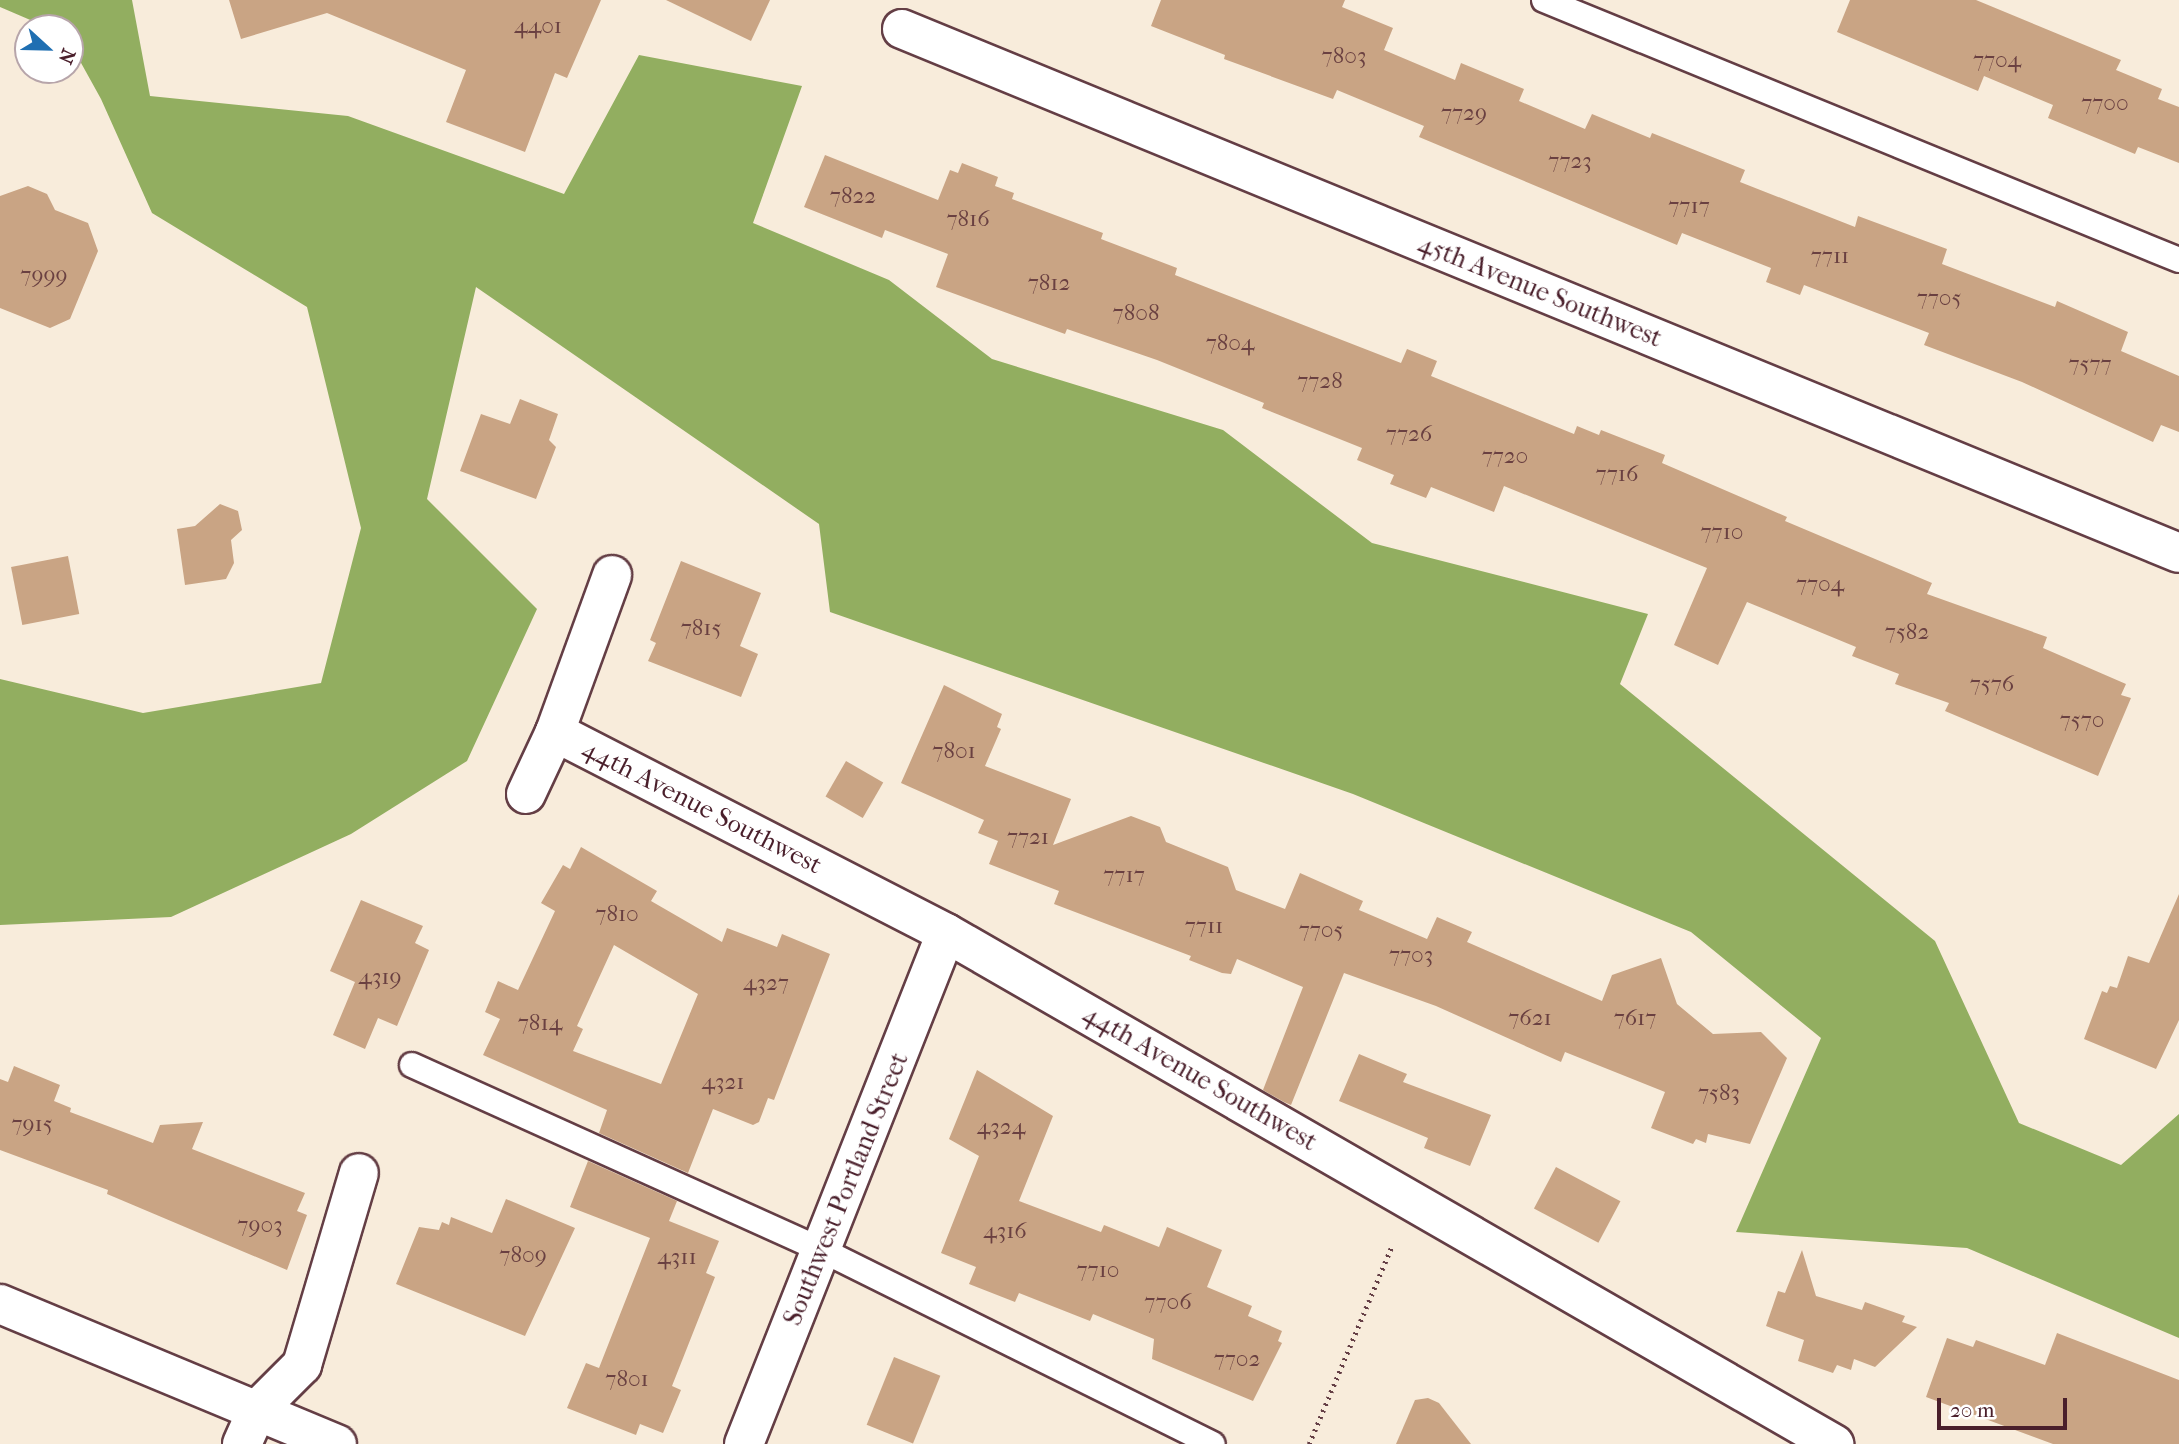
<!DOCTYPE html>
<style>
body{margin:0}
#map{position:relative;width:2179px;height:1444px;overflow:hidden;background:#f8ecdb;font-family:"IM FELL French Canon",serif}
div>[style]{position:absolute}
.forest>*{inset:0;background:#92ae60}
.building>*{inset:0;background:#c9a484;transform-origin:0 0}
.path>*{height:4.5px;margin-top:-2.25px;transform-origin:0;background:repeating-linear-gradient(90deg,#643e45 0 2px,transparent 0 7px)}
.roads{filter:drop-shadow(2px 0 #643e45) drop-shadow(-2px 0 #643e45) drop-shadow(0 2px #643e45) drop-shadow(0 -2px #643e45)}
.service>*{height:24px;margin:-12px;padding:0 12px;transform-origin:12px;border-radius:12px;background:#fff}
.minor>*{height:38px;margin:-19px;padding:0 19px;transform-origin:19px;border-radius:19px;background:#fff}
.secondary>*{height:38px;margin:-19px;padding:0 19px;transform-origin:19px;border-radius:19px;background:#fff}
span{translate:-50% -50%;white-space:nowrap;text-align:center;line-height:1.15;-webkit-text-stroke:5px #fff;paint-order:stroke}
.number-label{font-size:23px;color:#6a4041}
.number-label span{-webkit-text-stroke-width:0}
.street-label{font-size:26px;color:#4a1f2b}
.north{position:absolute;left:14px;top:14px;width:70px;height:70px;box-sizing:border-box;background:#fff;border:2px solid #b7a5aa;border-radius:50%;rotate:112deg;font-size:19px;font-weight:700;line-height:28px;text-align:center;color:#4a1f2b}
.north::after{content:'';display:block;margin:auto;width:24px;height:32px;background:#1f6fb2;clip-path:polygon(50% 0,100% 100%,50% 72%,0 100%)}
.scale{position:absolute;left:1937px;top:1398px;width:130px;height:32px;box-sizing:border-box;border:4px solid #4a1f2b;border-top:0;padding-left:9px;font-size:21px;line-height:24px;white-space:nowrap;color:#4a1f2b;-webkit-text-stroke:5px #fff;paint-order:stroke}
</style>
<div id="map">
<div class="forest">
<i style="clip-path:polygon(0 0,132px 0,150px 96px,348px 116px,564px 194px,639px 55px,802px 86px,753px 223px,889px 280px,992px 359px,1223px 430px,1372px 543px,1648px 614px,1620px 684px,1935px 941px,2019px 1123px,2121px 1165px,2179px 1114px,2179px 1338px,1967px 1248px,1736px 1232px,1821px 1038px,1691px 932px,1353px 794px,830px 612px,819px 524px,476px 287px,427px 499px,537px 609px,467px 761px,351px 834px,171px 917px,0 925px,0 679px,143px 713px,321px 683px,361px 528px,307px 307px,152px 213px,101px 99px,70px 43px,70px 28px,49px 28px,0 7px)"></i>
</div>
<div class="building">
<i style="clip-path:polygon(229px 0,601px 0,567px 78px,555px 73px,525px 152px,446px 122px,466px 70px,327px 13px,241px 39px)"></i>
<i style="clip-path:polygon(666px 0,770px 0,751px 41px)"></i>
<i style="clip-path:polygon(1161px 0,1345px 0,1342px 7px,1393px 28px,1384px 50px,1455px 80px,1461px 63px,1524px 89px,1519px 101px,1585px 129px,1592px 114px,1650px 138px,1652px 133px,1745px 170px,1740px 182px,1855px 227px,1858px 216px,1947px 249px,1942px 264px,2055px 307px,2057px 301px,2128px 332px,2121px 351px,2179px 376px,2179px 432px,2161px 425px,2153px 442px,2022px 382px,1924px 345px,1929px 333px,1804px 285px,1800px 295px,1766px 282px,1771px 268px,1682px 233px,1677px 245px,1617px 220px,1419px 137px,1424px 126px,1337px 90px,1333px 99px,1224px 59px,1225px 55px,1151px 26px)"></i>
<i style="clip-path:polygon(1850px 0,1976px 0,2121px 60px,2116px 70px,2162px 89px,2158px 99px,2179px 107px,2179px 163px,2138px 147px,2135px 154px,2048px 118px,2053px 105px,1984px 76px,1978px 91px,1837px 32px)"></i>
<i style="clip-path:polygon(825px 155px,938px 200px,950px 170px,958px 173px,962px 163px,998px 177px,995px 186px,1014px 193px,1012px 199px,1103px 233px,1101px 239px,1177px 268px,1175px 275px,1401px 363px,1407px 349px,1437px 361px,1431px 376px,1574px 434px,1577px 426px,1599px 435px,1601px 430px,1665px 455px,1662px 463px,1787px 517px,1785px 521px,1932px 583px,1927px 594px,2047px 637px,2043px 648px,2126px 684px,2121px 695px,2131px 698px,2098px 776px,1945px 711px,1949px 703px,1895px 684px,1899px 674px,1852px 656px,1856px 647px,1747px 602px,1718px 665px,1674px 645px,1707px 568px,1504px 486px,1494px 512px,1431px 487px,1426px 498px,1390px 484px,1394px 475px,1357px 460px,1362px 448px,1262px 408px,1264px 403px,1157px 360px,1067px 329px,1065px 334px,936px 287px,948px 254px,885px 230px,882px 238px,804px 207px)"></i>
<i style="clip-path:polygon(28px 186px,47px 194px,55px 210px,88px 223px,98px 251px,70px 319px,50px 328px,0 308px,0 196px)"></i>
<i style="clip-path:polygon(520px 399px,558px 414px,549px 440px,556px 447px,536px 499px,460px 471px,481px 414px,510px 424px)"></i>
<i style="clip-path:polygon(220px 504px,238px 511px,242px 530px,231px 540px,234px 563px,226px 579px,185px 585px,177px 529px,195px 526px)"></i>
<i style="left:68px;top:556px;width:59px;height:58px;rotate:79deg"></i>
<i style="clip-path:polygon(681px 561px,761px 593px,740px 646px,758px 654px,741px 697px,648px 661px,656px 643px,650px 640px)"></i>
<i style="clip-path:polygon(944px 685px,1002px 714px,997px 727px,1001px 729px,985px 766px,1071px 799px,1053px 845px,1131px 816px,1160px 827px,1166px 842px,1228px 867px,1236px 890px,1285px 909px,1300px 873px,1363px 901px,1359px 910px,1427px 939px,1437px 917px,1472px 932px,1467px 942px,1602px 1001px,1612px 975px,1661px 958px,1677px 1004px,1713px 1034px,1761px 1032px,1787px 1058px,1750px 1144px,1708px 1134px,1706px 1143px,1696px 1139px,1693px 1144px,1651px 1128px,1665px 1092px,1565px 1052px,1561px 1062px,1436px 1006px,1344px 973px,1291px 1105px,1284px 1102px,1263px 1090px,1303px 987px,1237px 959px,1231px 974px,1222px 973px,1189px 960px,1191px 956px,1054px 904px,1059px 891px,989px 864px,998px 841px,978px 833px,984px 820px,901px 783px)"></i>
<i style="left:846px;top:761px;width:43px;height:41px;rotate:30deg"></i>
<i style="clip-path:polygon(evenodd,581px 847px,657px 891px,651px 901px,722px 942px,727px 928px,777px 947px,782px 934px,830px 954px,774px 1100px,768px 1098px,759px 1122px,753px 1125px,713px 1109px,688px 1173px,599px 1133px,607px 1110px,483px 1055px,500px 1019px,485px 1012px,498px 981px,518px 990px,555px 911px,541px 903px,563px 865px,570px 869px,581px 847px,614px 945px,698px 994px,661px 1084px,573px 1051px,583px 1029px,577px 1026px,614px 945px)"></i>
<i style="clip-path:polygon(2179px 894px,2179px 1020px,2156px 1069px,2084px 1039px,2102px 991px,2107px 993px,2110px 986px,2117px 988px,2128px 956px,2149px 963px)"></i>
<i style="clip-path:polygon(361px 900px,423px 926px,415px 943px,429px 950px,397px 1026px,378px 1018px,365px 1049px,333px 1035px,355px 982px,330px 971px)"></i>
<i style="clip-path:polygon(1359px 1054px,1407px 1074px,1403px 1082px,1491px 1115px,1470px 1166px,1424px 1148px,1428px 1138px,1339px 1101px)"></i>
<i style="clip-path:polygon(14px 1066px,60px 1085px,54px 1101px,71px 1108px,70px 1112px,153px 1143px,160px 1125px,203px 1122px,192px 1149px,305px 1193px,297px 1211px,307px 1215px,287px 1270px,107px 1194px,108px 1190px,0 1150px,0 1079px,8px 1082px)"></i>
<i style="clip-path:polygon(977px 1070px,1053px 1116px,1019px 1201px,1101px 1232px,1104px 1225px,1159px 1247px,1167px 1227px,1222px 1250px,1207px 1287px,1252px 1306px,1248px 1316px,1282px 1331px,1278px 1341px,1282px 1343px,1253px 1401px,1152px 1359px,1154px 1339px,1093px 1314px,1090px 1321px,1019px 1293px,1015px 1302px,969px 1284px,976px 1267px,941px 1253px,979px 1156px,949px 1139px)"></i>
<i style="clip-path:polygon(588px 1161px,677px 1201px,669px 1221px,719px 1241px,706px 1273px,715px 1277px,672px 1386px,681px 1390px,663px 1433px,640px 1424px,636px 1435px,567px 1408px,586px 1363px,599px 1368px,650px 1238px,570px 1207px)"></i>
<i style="left:1556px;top:1167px;width:73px;height:47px;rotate:28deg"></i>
<i style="clip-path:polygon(506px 1199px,575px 1228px,525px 1336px,396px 1284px,419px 1227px,439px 1230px,442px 1222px,449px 1225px,451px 1217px,492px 1233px)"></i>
<i style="clip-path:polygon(1802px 1250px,1816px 1296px,1862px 1310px,1865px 1302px,1905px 1316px,1902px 1322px,1917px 1327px,1875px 1367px,1854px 1359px,1851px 1370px,1837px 1365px,1833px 1373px,1798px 1361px,1804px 1340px,1766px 1326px,1778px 1291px,1785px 1293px)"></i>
<i style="clip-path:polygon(2057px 1333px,2179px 1380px,2179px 1444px,2053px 1444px,1926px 1397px,1947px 1338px,1973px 1347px,1976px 1340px,2045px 1365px)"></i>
<i style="left:894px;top:1357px;width:50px;height:73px;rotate:22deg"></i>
<i style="clip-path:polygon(1428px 1398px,1439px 1403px,1471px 1444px,1396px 1444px,1415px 1400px)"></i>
</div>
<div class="path">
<i style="left:1309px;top:1444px;width:215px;rotate:-67.3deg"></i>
</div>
<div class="roads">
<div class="service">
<i style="left:1544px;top:0;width:686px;rotate:22.27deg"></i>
<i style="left:412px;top:1065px;width:450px;rotate:24.3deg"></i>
<i style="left:822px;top:1250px;width:436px;rotate:26.4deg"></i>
</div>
<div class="minor">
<i style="left:902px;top:29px;width:1380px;rotate:22.31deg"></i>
<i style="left:555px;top:732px;width:440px;rotate:27.2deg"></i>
<i style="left:946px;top:933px;width:1025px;rotate:29.92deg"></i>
<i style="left:526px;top:794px;width:68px;rotate:-64.9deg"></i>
<i style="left:555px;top:732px;width:167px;rotate:-70deg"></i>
<i style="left:242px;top:1444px;width:37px;rotate:-66deg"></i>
<i style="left:257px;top:1410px;width:64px;rotate:-45deg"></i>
<i style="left:302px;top:1365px;width:200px;rotate:-73.5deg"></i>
<i style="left:744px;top:1444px;width:549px;rotate:-68.43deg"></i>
</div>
<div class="secondary">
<i style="left:0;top:1304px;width:365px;rotate:22.6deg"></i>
</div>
</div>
<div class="number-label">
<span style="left:538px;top:26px">4401</span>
<span style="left:1344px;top:56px">7803</span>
<span style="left:1997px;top:60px">7704</span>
<span style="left:2105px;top:103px">7700</span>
<span style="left:1464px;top:113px">7729</span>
<span style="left:1570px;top:161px">7723</span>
<span style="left:853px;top:196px">7822</span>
<span style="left:1689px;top:206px">7717</span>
<span style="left:968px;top:219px">7816</span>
<span style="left:1830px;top:256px">7711</span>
<span style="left:44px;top:275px">7999</span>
<span style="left:1049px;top:283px">7812</span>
<span style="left:1939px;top:298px">7705</span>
<span style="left:1136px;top:313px">7808</span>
<span style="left:1230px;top:343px">7804</span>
<span style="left:2090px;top:364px">7577</span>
<span style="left:1320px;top:381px">7728</span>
<span style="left:1409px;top:434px">7726</span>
<span style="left:1505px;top:456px">7720</span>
<span style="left:1617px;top:474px">7716</span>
<span style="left:1722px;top:532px">7710</span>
<span style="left:1820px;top:584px">7704</span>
<span style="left:701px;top:628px">7815</span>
<span style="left:1907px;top:632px">7582</span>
<span style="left:1992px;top:684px">7576</span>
<span style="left:2082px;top:720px">7570</span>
<span style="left:954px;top:751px">7801</span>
<span style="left:1028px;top:837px">7721</span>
<span style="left:1124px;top:875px">7717</span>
<span style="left:617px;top:914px">7810</span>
<span style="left:1204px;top:926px">7711</span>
<span style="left:1321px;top:930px">7705</span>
<span style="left:1411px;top:955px">7703</span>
<span style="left:380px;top:977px">4319</span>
<span style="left:766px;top:983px">4327</span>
<span style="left:1530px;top:1018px">7621</span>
<span style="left:1635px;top:1018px">7617</span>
<span style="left:540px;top:1023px">7814</span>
<span style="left:723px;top:1082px">4321</span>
<span style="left:1719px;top:1093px">7583</span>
<span style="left:32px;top:1124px">7915</span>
<span style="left:1001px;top:1127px">4324</span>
<span style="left:260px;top:1225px">7903</span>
<span style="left:1005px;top:1231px">4316</span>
<span style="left:523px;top:1255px">7809</span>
<span style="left:677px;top:1257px">4311</span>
<span style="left:1098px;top:1270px">7710</span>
<span style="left:1168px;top:1302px">7706</span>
<span style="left:1237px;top:1359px">7702</span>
<span style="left:627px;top:1379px">7801</span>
</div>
<div class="street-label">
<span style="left:1540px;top:291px;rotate:22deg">45th Avenue Southwest</span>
<span style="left:702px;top:807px;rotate:27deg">44th Avenue Southwest</span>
<span style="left:1200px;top:1078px;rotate:30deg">44th Avenue Southwest</span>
<span style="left:846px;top:1189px;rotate:-68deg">Southwest Portland Street</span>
</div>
<div class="north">N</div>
<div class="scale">20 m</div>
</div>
